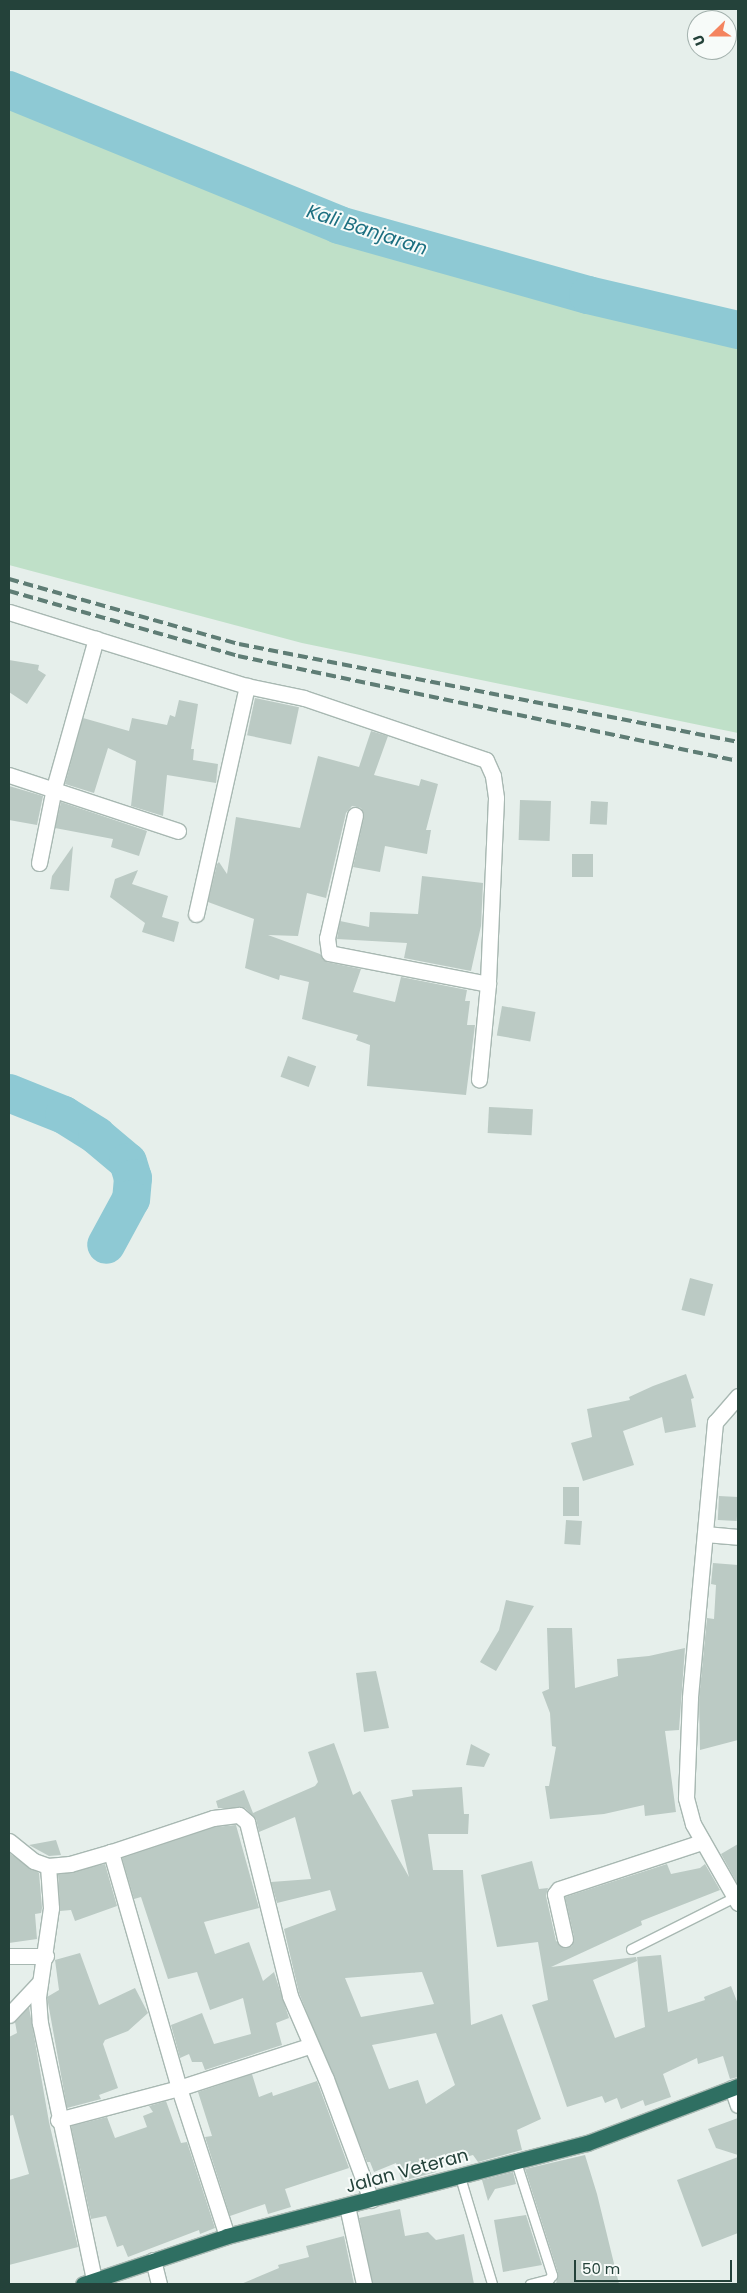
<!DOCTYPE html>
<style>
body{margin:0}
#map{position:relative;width:747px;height:2293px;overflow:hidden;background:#e6efeb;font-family:Poppins,sans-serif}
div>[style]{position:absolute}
.green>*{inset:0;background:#bfe0c8}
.river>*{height:38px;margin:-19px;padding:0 19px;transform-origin:19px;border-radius:19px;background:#8ec9d4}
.building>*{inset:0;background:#bbcac4;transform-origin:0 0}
.roads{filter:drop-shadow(1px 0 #a8b8b2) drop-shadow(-1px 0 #a8b8b2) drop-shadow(0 1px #a8b8b2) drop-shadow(0 -1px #a8b8b2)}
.lane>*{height:9px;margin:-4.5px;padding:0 4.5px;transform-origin:4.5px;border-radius:4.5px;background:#fff}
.street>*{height:15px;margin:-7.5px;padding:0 7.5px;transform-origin:7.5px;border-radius:7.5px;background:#fff}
.highway>*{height:15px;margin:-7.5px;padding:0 7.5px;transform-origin:7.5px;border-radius:7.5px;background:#2f6f62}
.rail>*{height:4px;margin-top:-2px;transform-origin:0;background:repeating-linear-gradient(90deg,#5f7d75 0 10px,transparent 0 15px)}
span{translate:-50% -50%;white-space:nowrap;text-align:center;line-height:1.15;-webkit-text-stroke:4px #f7fbf9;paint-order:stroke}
.street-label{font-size:18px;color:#24423a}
.water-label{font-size:19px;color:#1c6f80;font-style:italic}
.frame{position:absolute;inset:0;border:10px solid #24423a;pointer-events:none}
.north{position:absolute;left:687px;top:10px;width:50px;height:50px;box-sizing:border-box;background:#f7fbf9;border:1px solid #a3b1ad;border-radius:50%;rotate:248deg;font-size:14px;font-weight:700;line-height:20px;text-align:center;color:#24423a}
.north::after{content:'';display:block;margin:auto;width:18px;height:22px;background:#f4845f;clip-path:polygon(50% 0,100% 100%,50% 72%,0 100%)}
.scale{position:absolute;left:574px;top:2260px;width:158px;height:22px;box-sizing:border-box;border:2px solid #24423a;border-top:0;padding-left:6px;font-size:15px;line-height:18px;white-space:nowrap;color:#24423a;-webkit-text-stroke:4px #f7fbf9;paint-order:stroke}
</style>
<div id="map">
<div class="green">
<i style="clip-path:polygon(9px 90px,339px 225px,588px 295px,738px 330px,738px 733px,302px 643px,9px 565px)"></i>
</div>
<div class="river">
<i style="left:9px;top:90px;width:357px;rotate:22.2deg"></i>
<i style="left:339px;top:225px;width:259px;rotate:15.7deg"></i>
<i style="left:588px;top:295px;width:154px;rotate:13.1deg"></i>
<i style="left:9px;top:1093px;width:59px;rotate:21.8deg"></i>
<i style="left:64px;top:1115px;width:39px;rotate:32deg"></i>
<i style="left:97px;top:1136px;width:40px;rotate:40deg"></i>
<i style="left:128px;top:1162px;width:17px;rotate:73deg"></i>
<i style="left:133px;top:1178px;width:21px;rotate:95deg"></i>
<i style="left:131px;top:1199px;width:52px;rotate:118.5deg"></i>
</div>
<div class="building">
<i style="clip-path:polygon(9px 660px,39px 665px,38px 670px,46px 675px,27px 704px,9px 692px)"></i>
<i style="left:255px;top:698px;width:45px;height:38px;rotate:12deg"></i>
<i style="clip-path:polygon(179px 700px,198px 704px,191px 749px,194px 749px,193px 760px,218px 764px,216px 783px,167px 775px,163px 816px,131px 806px,136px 761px,108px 748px,94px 793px,65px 784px,83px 718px,129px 731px,132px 718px,167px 725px,170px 715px,175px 717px)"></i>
<i style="clip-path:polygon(371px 731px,388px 736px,374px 775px,419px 786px,421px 779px,438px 784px,426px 830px,431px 830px,427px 854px,385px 846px,380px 872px,353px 867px,364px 817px,361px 808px,352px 806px,346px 813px,326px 898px,307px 893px,298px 936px,268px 935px,320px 954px,327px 962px,361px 969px,353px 992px,395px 1002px,401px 977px,467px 990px,465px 1001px,470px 1001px,467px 1025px,475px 1025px,466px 1095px,367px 1086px,370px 1045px,356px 1040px,358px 1035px,302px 1019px,309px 982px,280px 975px,279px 980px,245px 968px,254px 919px,208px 902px,217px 864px,219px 862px,227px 874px,236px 817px,300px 828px,318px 756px,359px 767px)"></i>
<i style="clip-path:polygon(9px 786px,43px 796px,37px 825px,9px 820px)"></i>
<i style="left:520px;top:800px;width:31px;height:40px;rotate:2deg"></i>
<i style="left:591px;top:801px;width:17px;height:23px;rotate:3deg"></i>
<i style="clip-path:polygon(61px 802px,147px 831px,139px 856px,111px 847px,113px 839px,55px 828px)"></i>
<i style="clip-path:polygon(73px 846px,69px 891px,50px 889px,52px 876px)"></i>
<i style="left:572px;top:854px;width:21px;height:23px"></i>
<i style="clip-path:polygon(138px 870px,132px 884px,168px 896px,162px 917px,179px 922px,174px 942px,142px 932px,145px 923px,110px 897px,115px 879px)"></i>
<i style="clip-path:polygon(422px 876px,483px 883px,481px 926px,471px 971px,404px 958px,407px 943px,337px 939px,340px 921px,369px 927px,370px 912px,418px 914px)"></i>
<i style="left:502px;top:1006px;width:34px;height:30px;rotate:10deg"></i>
<i style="left:288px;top:1056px;width:30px;height:22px;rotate:20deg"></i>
<i style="left:489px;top:1107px;width:44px;height:26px;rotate:3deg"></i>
<i style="left:690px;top:1278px;width:24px;height:33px;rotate:15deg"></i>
<i style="clip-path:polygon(686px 1374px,694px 1398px,691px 1399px,696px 1427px,665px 1433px,662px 1417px,623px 1431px,634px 1465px,583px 1481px,571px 1443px,592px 1437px,587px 1409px,630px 1400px,629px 1397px,653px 1386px)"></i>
<i style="left:563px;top:1487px;width:16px;height:29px"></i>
<i style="left:719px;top:1496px;width:19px;height:24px;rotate:3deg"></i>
<i style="left:566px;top:1520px;width:16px;height:24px;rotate:4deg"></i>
<i style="clip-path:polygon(713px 1563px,738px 1565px,738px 1740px,700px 1750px,699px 1699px,707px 1618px,714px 1619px,716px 1585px,711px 1584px)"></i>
<i style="clip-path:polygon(506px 1600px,534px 1606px,496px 1671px,480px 1662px,499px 1630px)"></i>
<i style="clip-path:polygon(547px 1628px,572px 1628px,575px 1688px,618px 1676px,617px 1659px,649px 1656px,685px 1648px,679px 1730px,665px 1731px,676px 1812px,645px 1816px,644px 1805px,604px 1814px,550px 1819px,545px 1786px,549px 1786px,556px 1747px,552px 1746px,550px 1713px,542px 1692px,549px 1689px)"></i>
<i style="clip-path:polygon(376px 1671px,389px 1728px,364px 1732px,356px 1673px)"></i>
<i style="clip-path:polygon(evenodd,334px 1743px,353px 1795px,360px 1791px,409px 1877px,391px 1800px,413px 1796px,412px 1790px,462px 1787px,464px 1814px,469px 1814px,468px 1834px,428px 1834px,433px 1870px,463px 1870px,471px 2025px,502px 2014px,541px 2119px,517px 2130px,522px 2150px,478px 2162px,473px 2155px,437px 2165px,436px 2172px,402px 2181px,396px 2163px,374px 2172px,370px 2162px,367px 2162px,299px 1993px,284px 1929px,336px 1910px,330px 1890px,277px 1903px,271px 1882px,311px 1879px,295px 1817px,259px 1832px,256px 1819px,245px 1808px,218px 1808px,216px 1801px,244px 1790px,253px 1813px,315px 1786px,318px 1782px,308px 1752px,334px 1743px,422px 1972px,434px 2004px,361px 2017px,345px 1978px,422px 1972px,334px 1743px,436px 2033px,455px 2085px,426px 2104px,418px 2080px,389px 2089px,372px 2045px,436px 2033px)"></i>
<i style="clip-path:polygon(471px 1744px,490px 1754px,484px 1767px,466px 1765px)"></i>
<i style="clip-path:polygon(236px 1825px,259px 1908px,204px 1922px,215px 1954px,249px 1942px,263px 1981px,274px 1972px,289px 2018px,276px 2023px,282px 2045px,205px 2070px,202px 2062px,192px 2062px,189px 2054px,180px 2058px,171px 2025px,202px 2013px,214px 2044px,251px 2034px,243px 1998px,210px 2010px,197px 1972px,168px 1979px,141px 1897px,134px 1899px,122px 1858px,215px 1827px)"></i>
<i style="clip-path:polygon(56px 1840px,61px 1855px,49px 1856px,29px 1845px)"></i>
<i style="clip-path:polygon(738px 1844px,738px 1883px,737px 1883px,721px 1854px)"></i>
<i style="clip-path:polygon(9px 1853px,39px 1873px,42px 1908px,41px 1913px,35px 1914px,37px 1939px,9px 1943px)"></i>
<i style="clip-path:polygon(532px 1861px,539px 1889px,548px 1888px,546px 1896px,556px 1941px,567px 1948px,572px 1946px,574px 1937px,565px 1897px,667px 1864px,671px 1874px,700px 1868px,705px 1864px,720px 1890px,641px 1921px,642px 1925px,551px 1967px,636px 1957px,637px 1961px,593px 1980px,615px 2038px,645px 2027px,637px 1957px,661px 1955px,668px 2012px,705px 2000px,704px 1997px,731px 1986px,738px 2004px,738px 2077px,730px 2079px,723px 2056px,698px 2064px,697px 2058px,663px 2074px,671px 2097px,645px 2106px,643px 2100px,621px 2109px,617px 2098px,605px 2103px,602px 2096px,567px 2107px,532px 2005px,548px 2000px,538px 1942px,497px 1947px,481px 1875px)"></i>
<i style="clip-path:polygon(105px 1864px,117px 1906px,75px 1921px,71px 1910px,60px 1911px,58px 1874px)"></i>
<i style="clip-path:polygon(80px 1953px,99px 2005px,135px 1988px,148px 2013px,128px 2031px,105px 2040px,103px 2044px,118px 2088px,99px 2095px,101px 2099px,67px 2108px,47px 1997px,59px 1990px,55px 1960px)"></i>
<i style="clip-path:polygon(29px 2007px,49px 2122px,78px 2247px,9px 2265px,9px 2180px,29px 2174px,13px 2115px,9px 2116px,9px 2037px,17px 2033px,15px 2022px)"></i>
<i style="clip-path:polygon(252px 2074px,259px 2097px,272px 2092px,273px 2096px,317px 2081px,349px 2168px,285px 2189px,291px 2207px,268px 2214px,265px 2204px,230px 2216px,205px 2137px,212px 2136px,198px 2092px)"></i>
<i style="clip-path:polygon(166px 2101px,181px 2143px,187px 2142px,215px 2228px,200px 2234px,199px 2230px,128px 2257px,123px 2245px,117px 2247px,106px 2216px,91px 2219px,71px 2126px,107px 2117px,115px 2138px,147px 2127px,143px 2116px,153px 2112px,149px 2106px)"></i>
<i style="clip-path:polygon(738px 2118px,738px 2155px,716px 2148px,708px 2129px)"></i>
<i style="clip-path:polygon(585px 2155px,597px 2194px,619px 2284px,556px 2284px,558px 2273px,525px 2169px)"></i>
<i style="clip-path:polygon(738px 2157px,738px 2233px,702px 2247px,677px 2180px)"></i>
<i style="clip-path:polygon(513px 2172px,516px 2184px,495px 2189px,488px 2201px,482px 2180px)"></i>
<i style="clip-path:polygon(400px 2209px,405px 2236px,428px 2232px,436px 2240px,464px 2234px,474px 2284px,373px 2284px,359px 2218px)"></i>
<i style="clip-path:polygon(526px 2215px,542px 2265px,503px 2272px,494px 2220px)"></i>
<i style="clip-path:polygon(344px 2236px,354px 2284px,241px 2284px,279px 2268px,278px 2265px,309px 2257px,306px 2246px)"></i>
</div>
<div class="roads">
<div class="lane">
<i style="left:631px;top:1949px;width:116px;rotate:-26.6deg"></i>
<i style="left:516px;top:2162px;width:119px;rotate:72.3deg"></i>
<i style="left:552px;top:2275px;width:5px;rotate:127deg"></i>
<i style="left:549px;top:2279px;width:20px;rotate:165deg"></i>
<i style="left:460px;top:2177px;width:112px;rotate:73.3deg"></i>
</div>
<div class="street">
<i style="left:9px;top:612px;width:249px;rotate:17.3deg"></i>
<i style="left:247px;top:686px;width:58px;rotate:11.9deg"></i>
<i style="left:304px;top:698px;width:192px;rotate:18.8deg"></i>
<i style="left:486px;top:760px;width:17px;rotate:66deg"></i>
<i style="left:493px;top:776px;width:22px;rotate:82deg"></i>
<i style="left:496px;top:798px;width:186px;rotate:92.5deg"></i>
<i style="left:488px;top:984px;width:96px;rotate:95.4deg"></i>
<i style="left:9px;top:775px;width:178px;rotate:18.3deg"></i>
<i style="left:355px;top:815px;width:126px;rotate:102.8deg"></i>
<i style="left:327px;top:938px;width:15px;rotate:82deg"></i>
<i style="left:329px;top:953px;width:162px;rotate:11deg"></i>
<i style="left:39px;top:863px;width:76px;rotate:-78.7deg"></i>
<i style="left:54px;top:788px;width:155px;rotate:-74.3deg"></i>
<i style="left:196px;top:914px;width:234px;rotate:-77.4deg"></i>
<i style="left:738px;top:1396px;width:35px;rotate:131deg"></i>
<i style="left:715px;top:1422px;width:277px;rotate:95.2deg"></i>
<i style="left:690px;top:1698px;width:100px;rotate:92.3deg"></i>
<i style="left:686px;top:1798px;width:27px;rotate:75deg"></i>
<i style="left:693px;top:1824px;width:91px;rotate:60.3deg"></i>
<i style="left:705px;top:1534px;width:33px;rotate:5deg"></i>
<i style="left:9px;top:1841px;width:32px;rotate:39deg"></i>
<i style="left:34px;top:1861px;width:15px;rotate:20deg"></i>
<i style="left:48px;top:1866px;width:22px;rotate:-5deg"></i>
<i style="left:70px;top:1864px;width:43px;rotate:-16.3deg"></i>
<i style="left:48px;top:1866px;width:42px;rotate:85.9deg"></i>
<i style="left:51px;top:1908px;width:90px;rotate:98.3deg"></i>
<i style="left:38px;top:1997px;width:26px;rotate:86deg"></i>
<i style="left:40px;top:2023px;width:263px;rotate:78.1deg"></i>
<i style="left:565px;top:1939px;width:46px;rotate:-102.5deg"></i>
<i style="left:555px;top:1894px;width:6px;rotate:-51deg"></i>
<i style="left:559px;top:1889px;width:151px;rotate:-18.2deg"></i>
<i style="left:9px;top:1956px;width:37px"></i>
<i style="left:9px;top:2015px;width:45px;rotate:-46.8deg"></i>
<i style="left:732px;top:2088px;width:18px;rotate:71deg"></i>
<i style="left:58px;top:2120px;width:125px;rotate:-14.8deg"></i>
<i style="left:179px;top:2088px;width:137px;rotate:-17.9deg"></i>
<i style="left:347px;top:2206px;width:80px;rotate:77.7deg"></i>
<i style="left:227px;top:2236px;width:156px;rotate:-108deg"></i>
<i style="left:179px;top:2088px;width:246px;rotate:-106.1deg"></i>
<i style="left:111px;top:1852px;width:108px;rotate:-18.4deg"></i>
<i style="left:213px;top:1818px;width:26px;rotate:-7deg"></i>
<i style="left:239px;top:1815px;width:11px;rotate:41deg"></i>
<i style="left:247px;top:1822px;width:179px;rotate:76.1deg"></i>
<i style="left:290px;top:1996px;width:90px;rotate:66.6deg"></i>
<i style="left:326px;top:2079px;width:129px;rotate:69.6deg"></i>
<i style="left:153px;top:2260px;width:25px;rotate:76deg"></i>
</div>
<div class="highway">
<i style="left:83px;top:2284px;width:152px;rotate:-18.4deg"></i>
<i style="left:227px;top:2236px;width:372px;rotate:-14.5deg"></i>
<i style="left:587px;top:2143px;width:161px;rotate:-20.7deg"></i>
</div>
</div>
<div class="rail">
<i style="left:9px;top:579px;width:239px;rotate:15.8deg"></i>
<i style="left:239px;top:644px;width:509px;rotate:11.11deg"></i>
<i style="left:9px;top:591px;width:238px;rotate:15.8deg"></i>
<i style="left:238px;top:656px;width:511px;rotate:11.86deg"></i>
</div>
<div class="street-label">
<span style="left:407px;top:2171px;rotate:-15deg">Jalan Veteran</span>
</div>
<div class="water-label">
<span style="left:367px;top:230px;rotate:18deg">Kali Banjaran</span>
</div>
<div class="frame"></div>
<div class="north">U</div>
<div class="scale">50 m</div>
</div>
